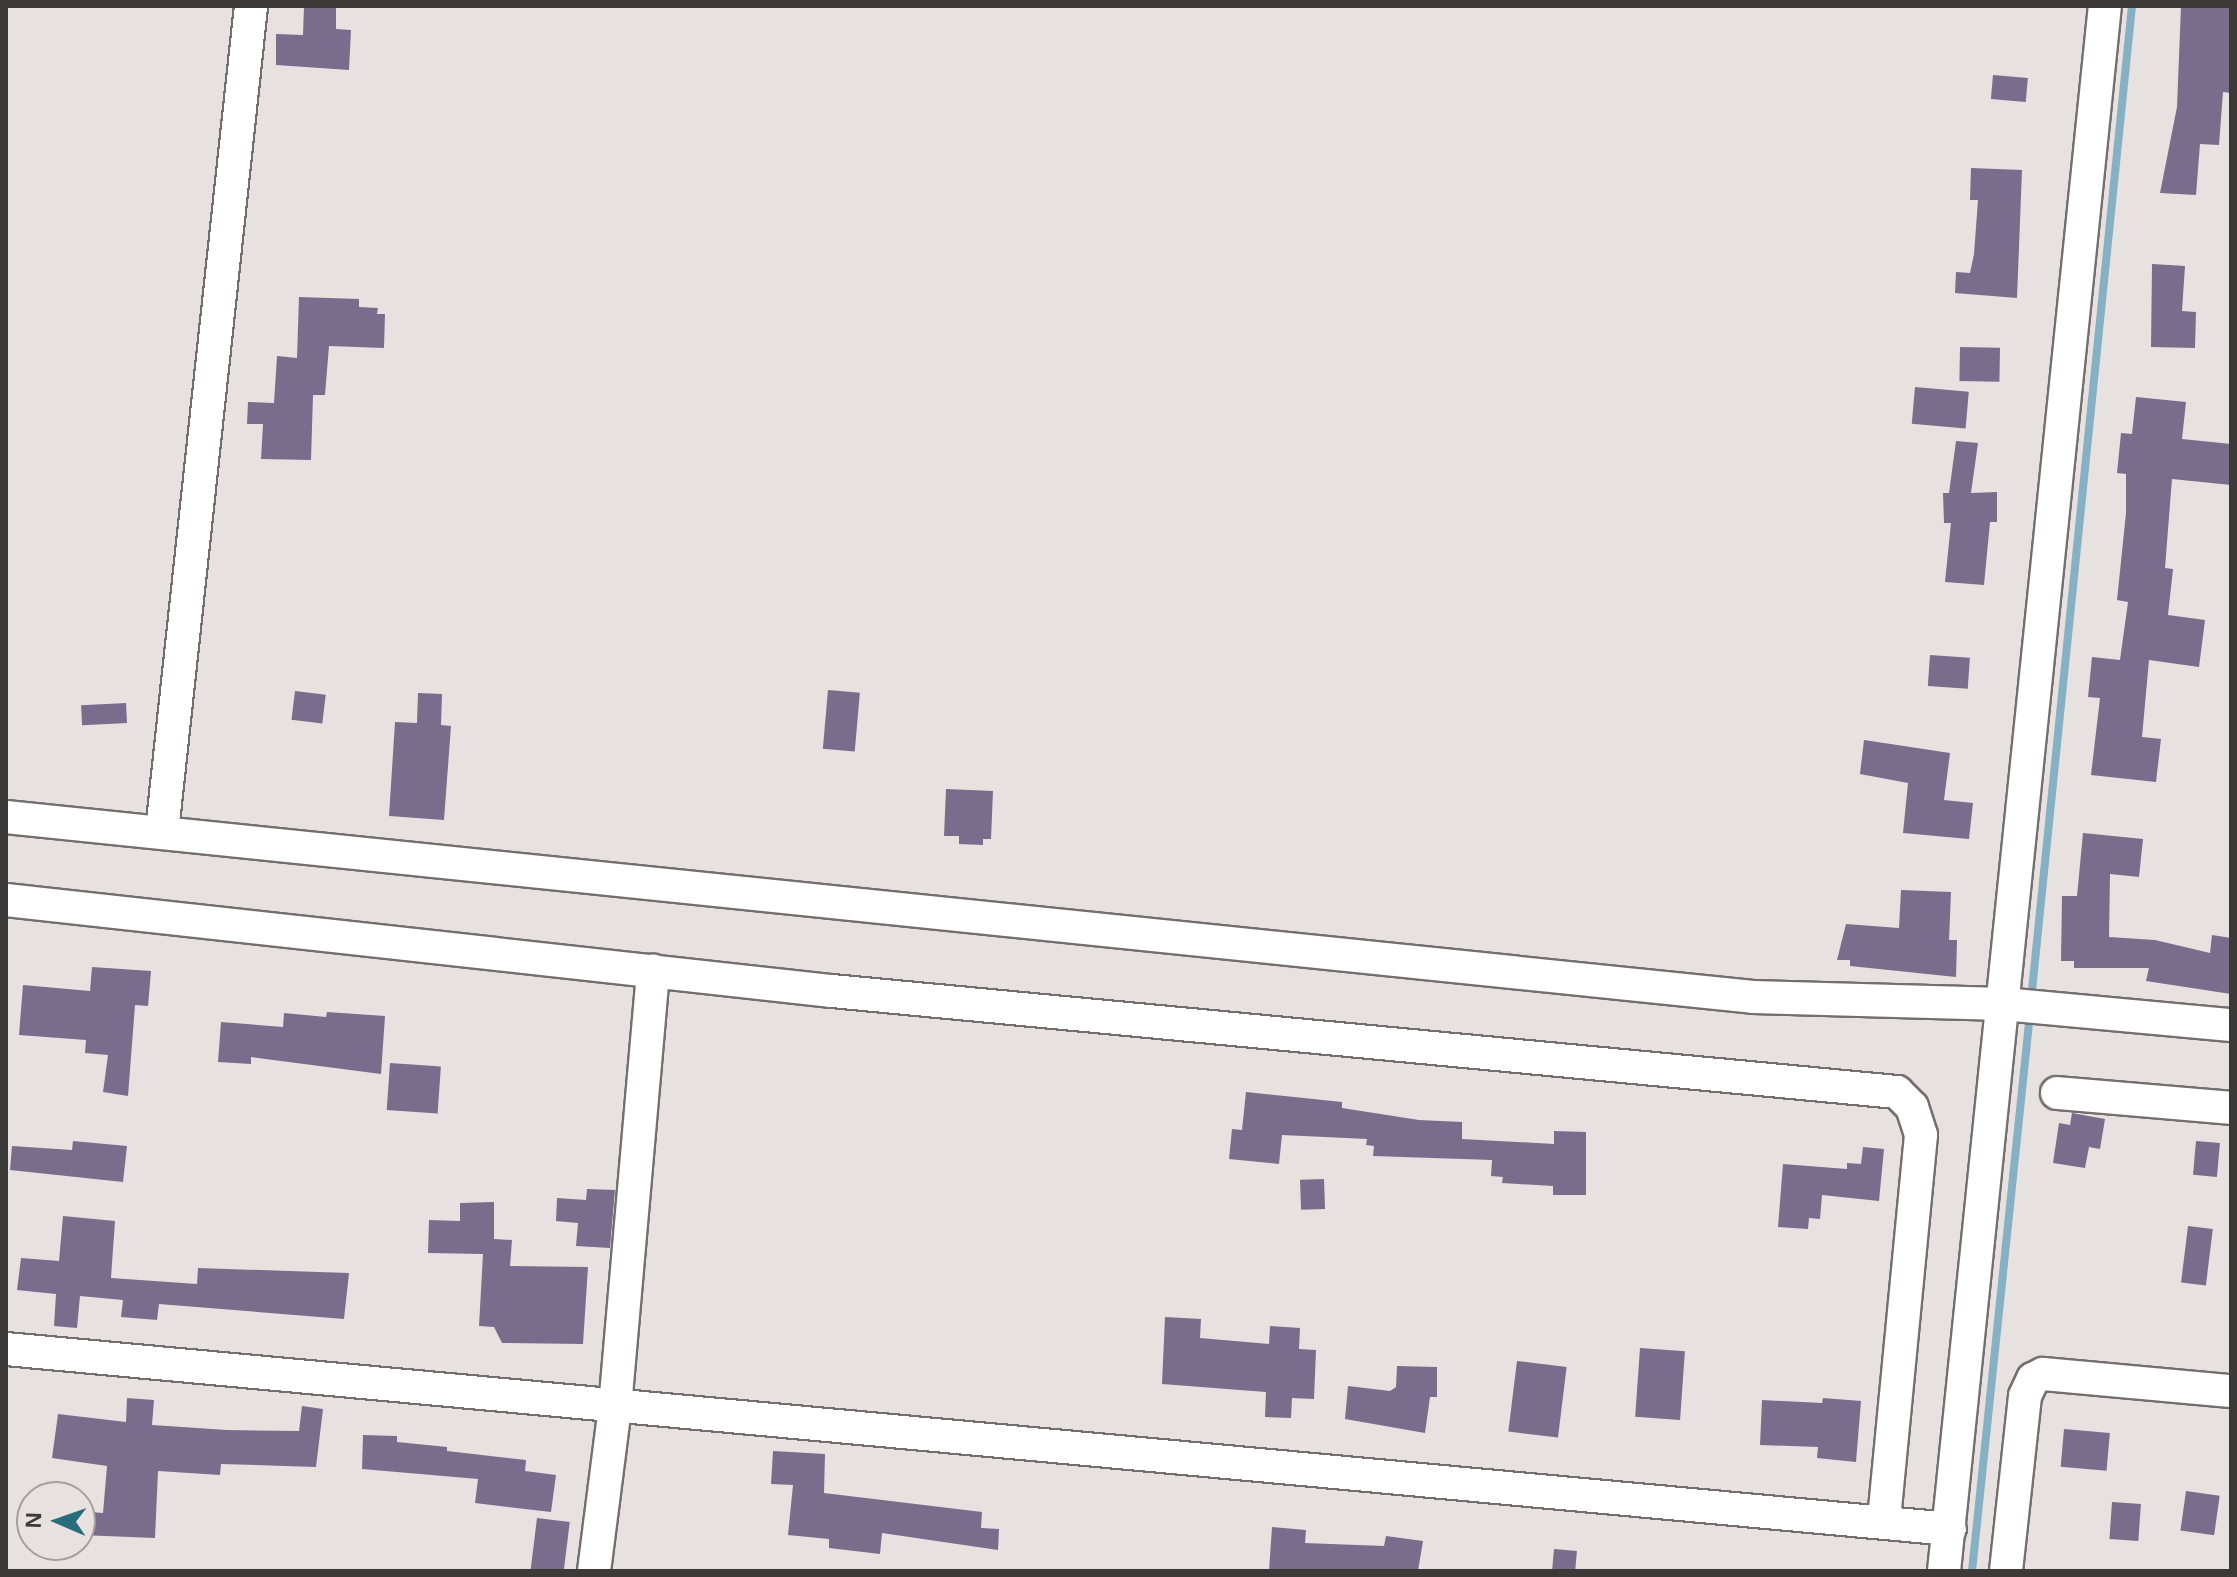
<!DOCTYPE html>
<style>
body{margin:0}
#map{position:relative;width:2237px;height:1577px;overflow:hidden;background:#e7e2df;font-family:Arial,sans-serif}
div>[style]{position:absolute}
.stream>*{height:8px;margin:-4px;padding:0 4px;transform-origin:4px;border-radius:4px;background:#86b0c3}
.building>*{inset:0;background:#7a6c8d;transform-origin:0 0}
.roads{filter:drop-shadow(2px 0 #746f6d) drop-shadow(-2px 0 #746f6d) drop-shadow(0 2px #746f6d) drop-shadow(0 -2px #746f6d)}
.street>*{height:32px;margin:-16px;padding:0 16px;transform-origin:16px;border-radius:16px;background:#fff}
span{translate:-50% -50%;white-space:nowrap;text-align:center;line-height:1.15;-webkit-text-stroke:8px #e7e2df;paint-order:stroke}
.frame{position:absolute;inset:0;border:8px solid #3c3a38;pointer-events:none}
.north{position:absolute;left:16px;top:1481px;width:80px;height:80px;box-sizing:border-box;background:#e7e2df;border:2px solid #a39f9c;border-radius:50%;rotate:272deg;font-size:22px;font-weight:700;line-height:32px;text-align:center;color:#3c3a38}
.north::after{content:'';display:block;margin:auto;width:28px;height:36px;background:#276d7c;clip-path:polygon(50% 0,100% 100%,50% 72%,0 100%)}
</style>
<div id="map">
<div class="stream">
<i style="left:2031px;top:1000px;width:999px;rotate:-84.2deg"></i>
<i style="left:1972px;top:1571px;width:560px;rotate:-84.06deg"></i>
</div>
<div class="building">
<i style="clip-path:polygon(304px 6px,336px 6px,336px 29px,351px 30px,349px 70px,276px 65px,276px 34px,303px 35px)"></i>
<i style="clip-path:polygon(2181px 6px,2231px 6px,2231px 93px,2223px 92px,2219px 145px,2200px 144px,2196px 195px,2160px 193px,2177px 107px)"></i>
<i style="left:1993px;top:75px;width:35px;height:24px;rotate:5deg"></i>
<i style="clip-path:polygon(1971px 168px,2022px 170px,2017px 298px,1955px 293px,1956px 272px,1970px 273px,1974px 254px,1978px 200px,1970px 200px)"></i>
<i style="clip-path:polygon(2152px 264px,2185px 266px,2182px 311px,2196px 312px,2195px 348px,2151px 347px)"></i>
<i style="clip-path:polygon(299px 297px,359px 299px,359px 307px,378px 308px,377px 314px,385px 314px,384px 348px,329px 346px,325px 395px,313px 395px,311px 460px,261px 459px,263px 424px,247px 424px,248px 402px,274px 403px,277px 356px,297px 358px)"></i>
<i style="left:1960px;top:347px;width:40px;height:34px;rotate:1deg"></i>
<i style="left:1915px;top:387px;width:54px;height:37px;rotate:5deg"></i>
<i style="clip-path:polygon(2136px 397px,2186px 402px,2182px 439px,2231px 444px,2231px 485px,2172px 479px,2165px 568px,2173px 569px,2168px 615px,2205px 620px,2199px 667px,2149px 660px,2142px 737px,2161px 739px,2156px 782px,2091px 775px,2100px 698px,2088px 697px,2092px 657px,2120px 660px,2128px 602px,2117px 600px,2126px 513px,2126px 474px,2117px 473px,2121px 433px,2132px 434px)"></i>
<i style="clip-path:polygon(1956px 441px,1978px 443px,1971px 493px,1997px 492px,1997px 522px,1990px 522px,1984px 585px,1945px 582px,1951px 523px,1944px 523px,1943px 493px,1949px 493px)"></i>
<i style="left:1930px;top:655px;width:40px;height:31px;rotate:4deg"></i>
<i style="left:828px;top:690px;width:32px;height:59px;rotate:5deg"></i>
<i style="left:295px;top:691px;width:31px;height:29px;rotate:7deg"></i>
<i style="clip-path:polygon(418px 693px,442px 694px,441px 725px,451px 726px,444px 820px,389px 816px,395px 722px,417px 723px)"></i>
<i style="left:126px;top:703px;width:20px;height:45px;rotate:87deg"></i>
<i style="clip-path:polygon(1864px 740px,1950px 753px,1944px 800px,1973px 803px,1969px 839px,1903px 833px,1908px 783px,1860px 774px)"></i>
<i style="clip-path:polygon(946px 789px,993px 791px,991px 839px,983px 839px,983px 845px,959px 844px,959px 836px,944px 836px)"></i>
<i style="clip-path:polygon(2083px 833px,2143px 839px,2139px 877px,2110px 874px,2109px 937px,2155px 940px,2210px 953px,2212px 935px,2231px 938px,2231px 994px,2146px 981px,2149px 968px,2074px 968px,2074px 961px,2061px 961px,2062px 896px,2077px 896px)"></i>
<i style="clip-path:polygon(1901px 890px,1951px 892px,1949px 940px,1957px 940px,1956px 977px,1850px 966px,1850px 960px,1837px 960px,1846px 924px,1899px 928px)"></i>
<i style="clip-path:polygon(92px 967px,151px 971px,148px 1006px,135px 1005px,128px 1096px,103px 1092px,108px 1055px,85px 1053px,86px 1040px,19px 1035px,23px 985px,90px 991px)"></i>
<i style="clip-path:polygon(327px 1012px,385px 1016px,381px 1074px,251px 1057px,251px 1064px,218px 1062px,221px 1022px,283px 1027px,284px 1013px,326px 1017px)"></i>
<i style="left:390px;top:1063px;width:51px;height:47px;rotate:4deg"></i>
<i style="clip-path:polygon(1246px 1092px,1342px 1102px,1342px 1108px,1419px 1120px,1462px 1122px,1462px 1139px,1554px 1144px,1554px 1131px,1586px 1132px,1586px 1195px,1553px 1195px,1553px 1186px,1502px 1183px,1503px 1177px,1491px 1176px,1492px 1160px,1373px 1156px,1374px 1146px,1366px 1145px,1367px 1139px,1282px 1135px,1279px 1164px,1229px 1159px,1232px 1129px,1242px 1130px)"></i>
<i style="clip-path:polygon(2072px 1113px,2105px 1119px,2100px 1149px,2089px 1147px,2085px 1168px,2053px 1163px,2059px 1123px,2070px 1125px)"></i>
<i style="clip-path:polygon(73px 1141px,127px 1146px,123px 1182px,10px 1170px,12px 1146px,72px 1150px)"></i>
<i style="left:2196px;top:1141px;width:24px;height:34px;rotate:5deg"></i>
<i style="clip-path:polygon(1863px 1147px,1884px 1149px,1879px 1201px,1822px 1195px,1820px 1219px,1809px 1218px,1808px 1229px,1778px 1227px,1783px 1164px,1847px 1169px,1847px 1163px,1861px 1164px)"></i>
<i style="left:1324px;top:1179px;width:30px;height:24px;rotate:88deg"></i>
<i style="clip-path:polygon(587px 1189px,615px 1190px,610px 1248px,576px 1246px,578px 1223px,556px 1221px,557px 1198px,586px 1200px)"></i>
<i style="clip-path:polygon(494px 1202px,494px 1239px,512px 1240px,510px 1266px,588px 1267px,583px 1344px,502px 1343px,494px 1327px,479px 1326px,483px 1254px,428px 1253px,429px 1220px,460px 1221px,460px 1203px)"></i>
<i style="clip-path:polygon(63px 1216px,115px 1221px,111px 1278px,197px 1284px,198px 1268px,349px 1273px,344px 1319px,159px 1304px,157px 1320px,121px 1317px,123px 1300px,80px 1296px,77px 1328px,54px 1326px,56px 1294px,17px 1290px,21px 1258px,59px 1261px)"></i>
<i style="left:2188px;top:1226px;width:25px;height:57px;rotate:7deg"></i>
<i style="clip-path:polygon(1165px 1317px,1201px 1319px,1200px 1338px,1269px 1344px,1270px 1326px,1300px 1328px,1299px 1349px,1316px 1350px,1314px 1399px,1292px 1398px,1291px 1418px,1265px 1417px,1266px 1392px,1162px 1384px)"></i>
<i style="left:1640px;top:1348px;width:45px;height:69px;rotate:4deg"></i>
<i style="left:1517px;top:1361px;width:50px;height:71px;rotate:7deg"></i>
<i style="clip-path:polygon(1397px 1366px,1437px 1367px,1437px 1397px,1430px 1397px,1425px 1433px,1345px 1419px,1348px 1386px,1390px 1391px,1396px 1387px)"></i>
<i style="clip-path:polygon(127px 1398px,154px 1400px,152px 1425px,227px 1430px,299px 1431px,302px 1406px,323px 1409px,316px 1467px,221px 1464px,220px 1475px,158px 1471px,155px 1538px,80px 1535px,80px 1511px,103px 1513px,107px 1466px,52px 1458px,58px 1414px,126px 1422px)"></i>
<i style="clip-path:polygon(1823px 1398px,1861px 1401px,1856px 1462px,1817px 1458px,1818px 1447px,1760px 1445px,1762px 1400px,1822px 1403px)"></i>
<i style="left:2064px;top:1429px;width:46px;height:38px;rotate:5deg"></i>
<i style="clip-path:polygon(363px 1435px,397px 1436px,397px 1442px,447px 1447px,447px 1451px,526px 1460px,525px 1471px,556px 1475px,551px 1512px,475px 1503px,478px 1479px,362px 1469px)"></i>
<i style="clip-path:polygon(773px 1451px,825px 1454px,824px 1493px,982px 1512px,981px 1528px,999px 1529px,998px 1550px,882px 1533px,880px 1554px,829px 1548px,829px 1539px,788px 1535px,793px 1485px,771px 1484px)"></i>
<i style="left:2186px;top:1491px;width:34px;height:40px;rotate:8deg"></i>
<i style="left:2112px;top:1502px;width:29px;height:37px;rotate:4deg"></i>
<i style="left:537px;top:1518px;width:33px;height:54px;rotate:7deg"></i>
<i style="clip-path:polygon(1272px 1527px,1306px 1530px,1305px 1543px,1384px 1546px,1386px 1536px,1423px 1541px,1418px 1571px,1269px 1571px)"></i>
<i style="left:1554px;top:1549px;width:23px;height:22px;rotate:5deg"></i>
</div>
<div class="roads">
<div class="street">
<i style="left:6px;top:817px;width:1756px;rotate:5.88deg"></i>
<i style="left:1753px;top:997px;width:250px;rotate:1.6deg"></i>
<i style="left:2003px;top:1004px;width:229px;rotate:5.3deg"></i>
<i style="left:162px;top:831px;width:830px;rotate:-83.84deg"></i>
<i style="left:6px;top:900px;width:831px;rotate:6.29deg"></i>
<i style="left:832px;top:991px;width:1070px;rotate:5.42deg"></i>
<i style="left:1897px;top:1092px;width:21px;rotate:45deg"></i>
<i style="left:1912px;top:1107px;width:29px;rotate:72deg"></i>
<i style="left:1921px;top:1135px;width:388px;rotate:95.5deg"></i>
<i style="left:2057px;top:1093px;width:175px;rotate:4.9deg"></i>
<i style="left:6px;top:1349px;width:1952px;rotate:5.29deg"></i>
<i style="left:594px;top:1571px;width:165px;rotate:-82.7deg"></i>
<i style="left:615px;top:1407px;width:438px;rotate:-85deg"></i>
<i style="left:1944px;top:1571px;width:1573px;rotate:-84.13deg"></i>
<i style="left:2006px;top:1571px;width:176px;rotate:-83.8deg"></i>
<i style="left:2025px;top:1396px;width:19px;rotate:-65deg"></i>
<i style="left:2033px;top:1379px;width:11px;rotate:-27deg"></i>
<i style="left:2043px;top:1374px;width:189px;rotate:5.2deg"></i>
</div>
</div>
<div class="frame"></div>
<div class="north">N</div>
</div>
